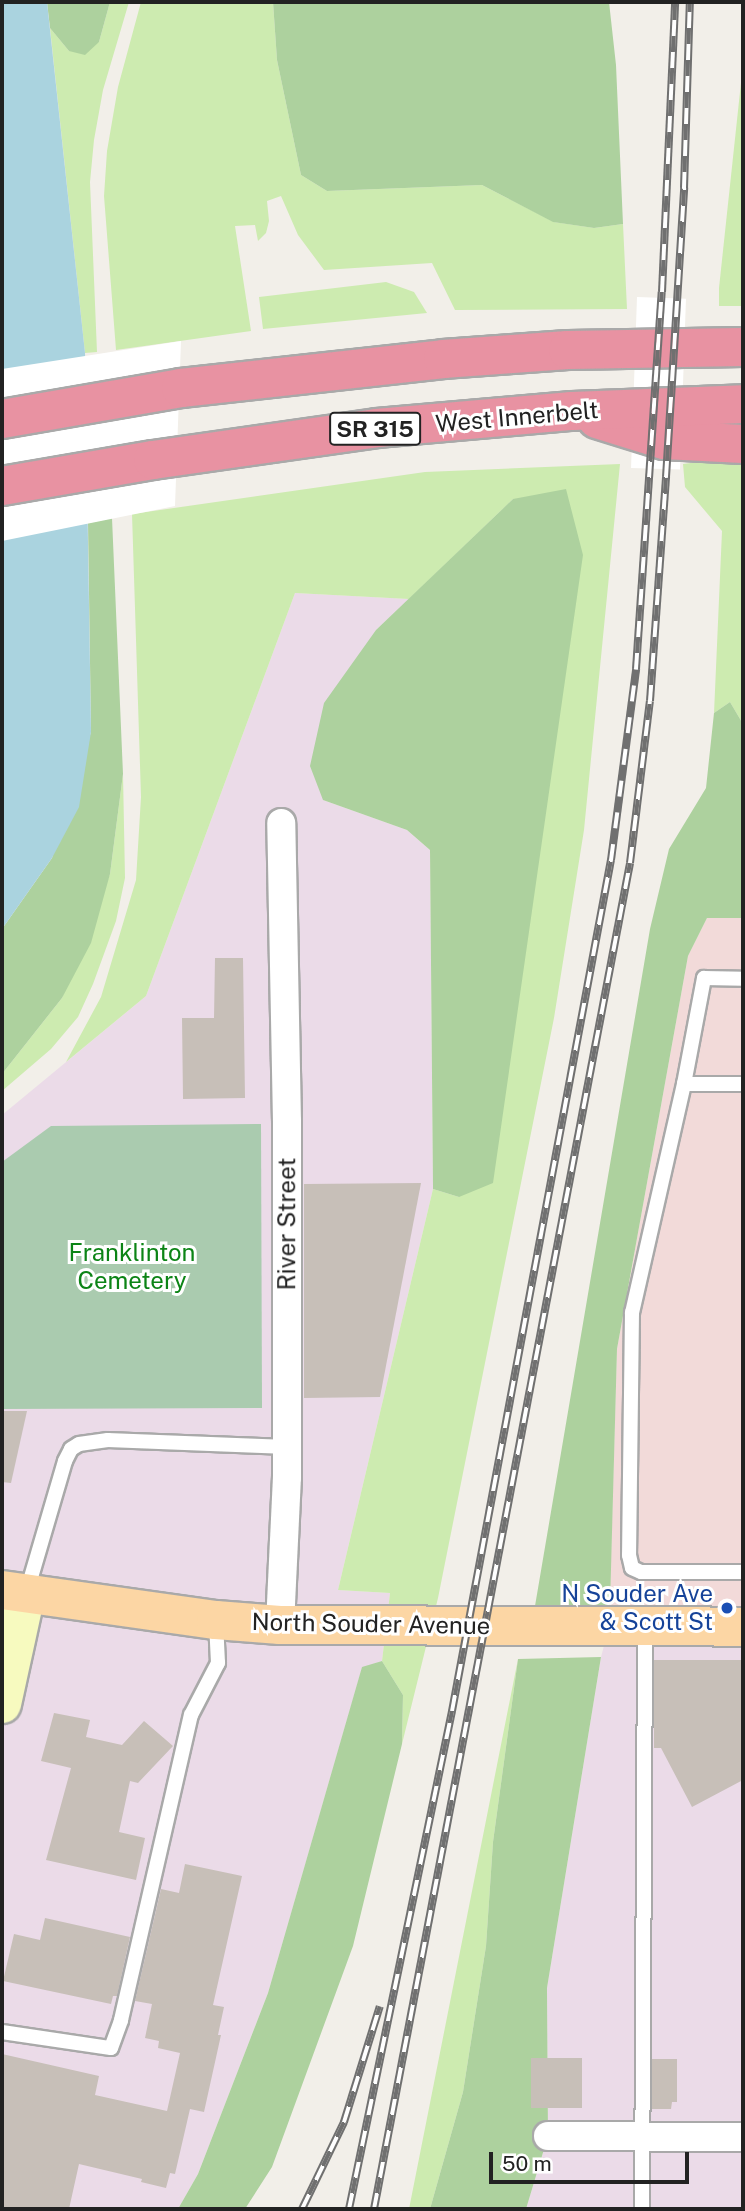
<!DOCTYPE html>
<style>
body{margin:0}
#map{position:relative;width:745px;height:2211px;overflow:hidden;background:#f2efe9;font-family:"Public Sans",sans-serif}
div>[style]{position:absolute}
.commercial>*{inset:0;background:#f2dad9}
.industrial>*{inset:0;background:#ebdbe8}
.grass>*{inset:0;background:#cdebb0}
.forest>*{inset:0;background:#add19e}
.cemetery>*{inset:0;background:#aacbaf}
.water>*{inset:0;background:#aad3df}
.pier>*{inset:0;background:#fff;transform-origin:0 0}
.building>*{inset:0;background:#c7bfb8;transform-origin:0 0}
.roads{filter:drop-shadow(2px 0 #a9a9a9) drop-shadow(-2px 0 #a9a9a9) drop-shadow(0 2px #a9a9a9) drop-shadow(0 -2px #a9a9a9)}
.lane>*{height:14px;margin:-7px;padding:0 7px;transform-origin:7px;border-radius:7px;background:#fff}
.street>*{height:28px;margin:-14px;padding:0 14px;transform-origin:14px;border-radius:14px;background:#fff}
.secondary>*{height:38px;margin:-19px;padding:0 19px;transform-origin:19px;border-radius:19px;background:#f7fabf}
.primary>*{height:38px;margin:-19px;padding:0 19px;transform-origin:19px;border-radius:19px;background:#fcd6a4}
.highway>*{height:38px;margin:-19px;padding:0 19px;transform-origin:19px;border-radius:19px;background:#e892a2}
.rail>*{height:8px;margin-top:-4px;transform-origin:0;background:repeating-linear-gradient(90deg,#fff 0 16px,#707070 0 32px);box-sizing:border-box;border-block:2px solid #707070}
.dots>*{width:19px;height:19px;translate:-50% -50%;box-sizing:border-box;border:4px solid #fff;border-radius:50%}
span{translate:-50% -50%;white-space:nowrap;text-align:center;line-height:1.15;-webkit-text-stroke:6px #fff;paint-order:stroke}
.shield-label span{padding:2px 5px;background:#fff;border:2px solid;border-radius:5px;-webkit-text-stroke-width:0}
.shield-label{font-size:23px;color:#222;font-weight:700}
.street-label{font-size:24px;color:#222}
.park-label{font-size:24px;color:#0c8416}
.transit-label{font-size:24px;color:#164399}
.right{translate:-100% -50%;text-align:right}
.frame{position:absolute;inset:0;border:4px solid #222;pointer-events:none}
.scale{position:absolute;left:489px;top:2152px;width:200px;height:32px;box-sizing:border-box;border:4px solid #222;border-top:0;padding-left:9px;font-size:21px;line-height:24px;white-space:nowrap;color:#222;-webkit-text-stroke:5px #fff;paint-order:stroke}
</style>
<div id="map">
<div class="commercial">
<i style="clip-path:polygon(707px 918px,743px 918px,743px 1627px,609px 1627px,617px 1349px,688px 956px)"></i>
</div>
<div class="industrial">
<i style="clip-path:polygon(295px 593px,409px 599px,376px 630px,323px 800px,407px 830px,430px 850px,433px 1189px,338px 1590px,390px 1593px,382px 1661px,362px 1668px,268px 1993px,198px 2174px,178px 2209px,2px 2209px,2px 1115px,146px 996px)"></i>
<i style="clip-path:polygon(609px 1627px,743px 1627px,743px 2209px,526px 2209px,548px 2136px,547px 1988px,601px 1657px)"></i>
</div>
<div class="grass">
<i style="clip-path:polygon(110px 2px,129px 2px,103px 90px,94px 140px,90px 182px,97px 352px,85px 353px,50px 28px,69px 51px,99px 42px)"></i>
<i style="clip-path:polygon(141px 2px,273px 2px,277px 60px,301px 175px,327px 191px,482px 185px,554px 222px,594px 228px,623px 224px,627px 309px,455px 310px,432px 263px,324px 270px,298px 235px,281px 196px,267px 201px,269px 221px,266px 233px,258px 241px,255px 225px,235px 226px,251px 331px,116px 350px,104px 196px,107px 151px,118px 87px)"></i>
<i style="clip-path:polygon(743px 64px,743px 306px,719px 306px,719px 288px)"></i>
<i style="clip-path:polygon(386px 282px,414px 292px,427px 313px,263px 329px,259px 297px)"></i>
<i style="clip-path:polygon(706px 461px,743px 463px,743px 724px,730px 702px,714px 713px,722px 531px,685px 487px,683px 464px)"></i>
<i style="clip-path:polygon(620px 464px,584px 830px,554px 1018px,438px 1598px,402px 1744px,403px 1695px,382px 1661px,390px 1593px,338px 1590px,433px 1189px,459px 1197px,513px 499px,409px 599px,295px 593px,146px 996px,66px 1062px,101px 997px,136px 880px,141px 797px,132px 514px,425px 472px)"></i>
<i style="clip-path:polygon(123px 774px,125px 878px,116px 921px,93px 984px,78px 1017px,51px 1049px,2px 1091px,2px 1074px,62px 998px,110px 874px)"></i>
<i style="clip-path:polygon(518px 1659px,493px 1842px,486px 1946px,463px 2092px,430px 2209px,409px 2209px)"></i>
</div>
<div class="forest">
<i style="clip-path:polygon(47px 2px,110px 2px,99px 42px,85px 55px,69px 51px,50px 28px)"></i>
<i style="clip-path:polygon(273px 2px,609px 2px,616px 65px,623px 224px,594px 228px,553px 222px,482px 185px,327px 191px,301px 175px,277px 60px)"></i>
<i style="clip-path:polygon(566px 489px,583px 555px,493px 1183px,459px 1197px,433px 1189px,430px 850px,407px 830px,323px 800px,310px 766px,324px 703px,376px 630px,513px 499px)"></i>
<i style="clip-path:polygon(112px 518px,123px 774px,110px 874px,91px 943px,62px 998px,2px 1074px,2px 929px,52px 858px,91px 732px,88px 523px)"></i>
<i style="clip-path:polygon(730px 702px,743px 724px,743px 918px,707px 918px,688px 956px,617px 1349px,610px 1606px,535px 1606px,650px 929px,669px 849px,706px 788px,714px 713px)"></i>
<i style="clip-path:polygon(601px 1657px,547px 1988px,548px 2136px,526px 2209px,430px 2209px,463px 2092px,486px 1946px,493px 1842px,518px 1659px)"></i>
<i style="clip-path:polygon(382px 1661px,403px 1695px,402px 1744px,353px 1946px,272px 2167px,245px 2209px,178px 2209px,198px 2174px,268px 1993px,362px 1667px)"></i>
</div>
<div class="cemetery">
<i style="clip-path:polygon(261px 1124px,262px 1408px,2px 1409px,2px 1162px,51px 1126px)"></i>
</div>
<div class="water">
<i style="clip-path:polygon(2px 2px,47px 2px,85px 353px,91px 732px,79px 807px,52px 858px,2px 929px)"></i>
</div>
<div class="pier">
<i style="left:637px;top:297px;width:49px;height:171px;rotate:2deg"></i>
<i style="clip-path:polygon(181px 341px,175px 506px,2px 541px,2px 369px)"></i>
</div>
<div class="building">
<i style="clip-path:polygon(215px 958px,243px 958px,245px 1098px,183px 1099px,182px 1018px,214px 1018px)"></i>
<i style="clip-path:polygon(421px 1183px,380px 1397px,304px 1398px,304px 1184px)"></i>
<i style="clip-path:polygon(2px 1411px,27px 1411px,11px 1483px,2px 1482px)"></i>
<i style="clip-path:polygon(654px 1660px,743px 1660px,743px 1780px,692px 1807px,661px 1748px,654px 1748px)"></i>
<i style="clip-path:polygon(54px 1713px,90px 1720px,86px 1737px,122px 1745px,144px 1721px,173px 1746px,138px 1783px,130px 1781px,119px 1832px,145px 1838px,136px 1880px,46px 1860px,71px 1768px,41px 1761px)"></i>
<i style="clip-path:polygon(185px 1864px,242px 1876px,213px 2005px,224px 2007px,218px 2035px,221px 2035px,204px 2112px,190px 2109px,175px 2174px,170px 2173px,166px 2188px,141px 2182px,142px 2179px,79px 2164px,69px 2209px,2px 2209px,2px 2054px,99px 2076px,95px 2095px,167px 2111px,180px 2053px,158px 2048px,159px 2041px,145px 2038px,152px 2004px,135px 2001px,161px 1889px,179px 1893px)"></i>
<i style="clip-path:polygon(45px 1918px,130px 1937px,117px 1996px,113px 1996px,111px 2004px,3px 1981px,14px 1934px,40px 1940px)"></i>
<i style="left:531px;top:2058px;width:51px;height:50px"></i>
<i style="clip-path:polygon(652px 2059px,677px 2059px,677px 2102px,672px 2102px,671px 2109px,652px 2109px)"></i>
</div>
<div class="roads">
<div class="lane">
<i style="left:684px;top:1084px;width:108px;rotate:-79.3deg"></i>
<i style="left:704px;top:978px;width:39px;rotate:1deg"></i>
<i style="left:743px;top:1084px;width:59px;rotate:180deg"></i>
<i style="left:684px;top:1084px;width:234px;rotate:102.8deg"></i>
<i style="left:632px;top:1312px;width:243px;rotate:90.7deg"></i>
<i style="left:629px;top:1555px;width:13px;rotate:77deg"></i>
<i style="left:632px;top:1568px;width:10px;rotate:24deg"></i>
<i style="left:641px;top:1572px;width:102px"></i>
<i style="left:27px;top:1591px;width:135px;rotate:-73.7deg"></i>
<i style="left:65px;top:1461px;width:13px;rotate:-63deg"></i>
<i style="left:71px;top:1449px;width:9px;rotate:-32deg"></i>
<i style="left:79px;top:1444px;width:29px;rotate:-8deg"></i>
<i style="left:108px;top:1440px;width:179px;rotate:2.2deg"></i>
<i style="left:2px;top:2032px;width:110px;rotate:8.4deg"></i>
<i style="left:111px;top:2048px;width:30px;rotate:-70deg"></i>
<i style="left:121px;top:2020px;width:313px;rotate:-77.1deg"></i>
<i style="left:191px;top:1715px;width:59px;rotate:-62.6deg"></i>
<i style="left:218px;top:1663px;width:41px;rotate:-92.8deg"></i>
<i style="left:642px;top:2209px;width:579px;rotate:-89.7deg"></i>
</div>
<div class="street">
<i style="left:280px;top:1625px;width:148px;rotate:-87.3deg"></i>
<i style="left:287px;top:1477px;width:355px;rotate:-90deg"></i>
<i style="left:287px;top:1122px;width:299px;rotate:-91.1deg"></i>
<i style="left:548px;top:2136px;width:195px;rotate:0.3deg"></i>
</div>
<div class="secondary">
<i style="left:2px;top:1704px;width:113px;rotate:-77.7deg"></i>
</div>
<div class="primary">
<i style="left:2px;top:1590px;width:216px;rotate:8deg"></i>
<i style="left:216px;top:1620px;width:64px;rotate:4.5deg"></i>
<i style="left:280px;top:1625px;width:463px;rotate:0.2deg"></i>
</div>
<div class="highway">
<i style="left:2px;top:419px;width:182px;rotate:-9.8deg"></i>
<i style="left:181px;top:388px;width:264px;rotate:-6.3deg"></i>
<i style="left:443px;top:359px;width:125px;rotate:-4.1deg"></i>
<i style="left:568px;top:350px;width:175px;rotate:-1deg"></i>
<i style="left:597px;top:419px;width:70px;rotate:17.4deg"></i>
<i style="left:664px;top:440px;width:79px;rotate:2.9deg"></i>
<i style="left:2px;top:486px;width:153px;rotate:-9.8deg"></i>
<i style="left:153px;top:460px;width:226px;rotate:-8.1deg"></i>
<i style="left:377px;top:428px;width:196px;rotate:-5deg"></i>
<i style="left:572px;top:411px;width:171px;rotate:-2.3deg"></i>
</div>
</div>
<div class="rail">
<i style="left:302px;top:2209px;width:97px;rotate:-64.2deg"></i>
<i style="left:344px;top:2122px;width:121px;rotate:-72.8deg"></i>
<i style="left:349px;top:2209px;width:509px;rotate:-78.31deg"></i>
<i style="left:452px;top:1711px;width:866px;rotate:-79.42deg"></i>
<i style="left:611px;top:860px;width:193px;rotate:-82.5deg"></i>
<i style="left:636px;top:669px;width:378px;rotate:-86.1deg"></i>
<i style="left:662px;top:292px;width:290px;rotate:-87.4deg"></i>
<i style="left:374px;top:2209px;width:1370px;rotate:-79.23deg"></i>
<i style="left:630px;top:863px;width:163px;rotate:-83deg"></i>
<i style="left:650px;top:701px;width:225px;rotate:-85.9deg"></i>
<i style="left:666px;top:477px;width:290px;rotate:-86.4deg"></i>
<i style="left:684px;top:188px;width:186px;rotate:-88.2deg"></i>
</div>
<div class="dots">
<i style="left:727px;top:1608px;background:#1a4fb4"></i>
</div>
<div class="shield-label">
<span style="left:375px;top:429px">SR 315</span>
</div>
<div class="street-label">
<span style="left:517px;top:417px;rotate:-5deg">West Innerbelt</span>
<span style="left:287px;top:1224px;rotate:-90deg">River Street</span>
<span style="left:371px;top:1624px;rotate:1deg">North Souder Avenue</span>
</div>
<div class="park-label">
<span style="left:132px;top:1267px">Franklinton<br>Cemetery</span>
</div>
<div class="transit-label">
<span class="right" style="left:713px;top:1608px">N Souder Ave<br>&amp; Scott St</span>
</div>
<div class="frame"></div>
<div class="scale">50 m</div>
</div>
